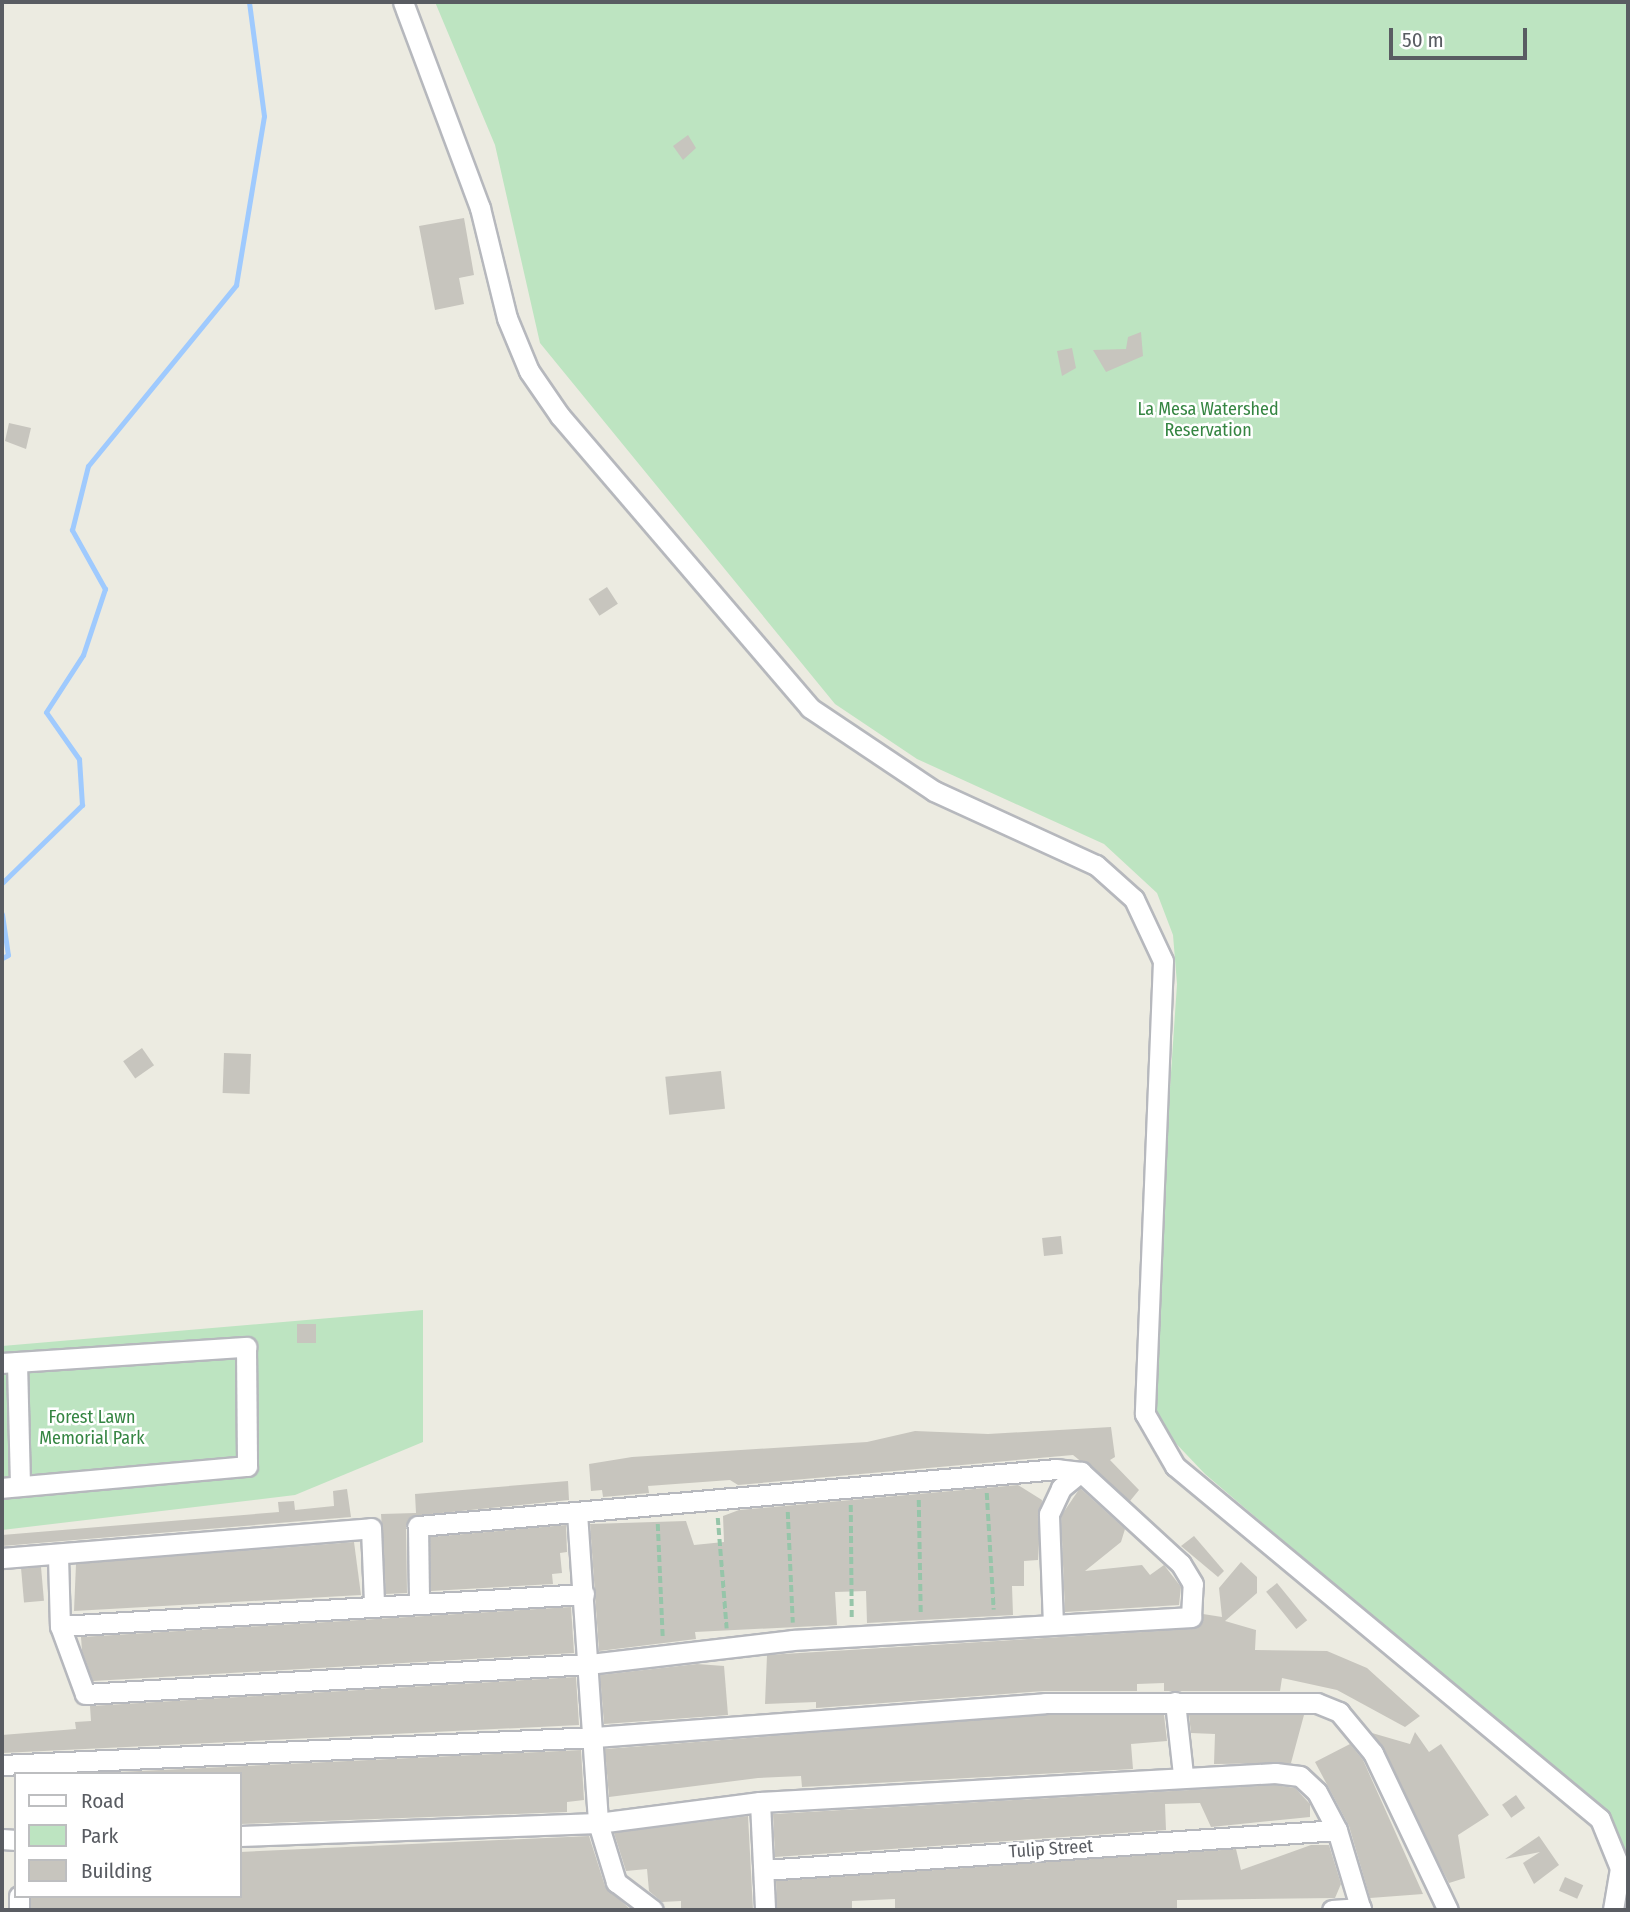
<!DOCTYPE html>
<style>
body{margin:0}
#map{position:relative;width:1630px;height:1912px;overflow:hidden;background:#ecebe1;font-family:"Fira Sans Condensed",sans-serif}
div>[style]{position:absolute}
.green>*{inset:0;background:#bde4c1}
.stream>*{height:5px;margin:-2.5px;padding:0 2.5px;transform-origin:2.5px;border-radius:2.5px;background:#9fcafe}
.building>*{inset:0;background:#c7c5be;transform-origin:0 0}
.path>*{height:3.5px;margin-top:-1.75px;transform-origin:0;background:repeating-linear-gradient(90deg,#96c5a9 0 7px,transparent 0 10.5px)}
.roads{filter:drop-shadow(2px 0 #b6b8bd) drop-shadow(-2px 0 #b6b8bd) drop-shadow(0 2px #b6b8bd) drop-shadow(0 -2px #b6b8bd)}
.minor>*{height:19px;margin:-9.5px;padding:0 9.5px;transform-origin:9.5px;border-radius:9.5px;background:#fff}
span{translate:-50% -50%;white-space:nowrap;text-align:center;line-height:1.15;-webkit-text-stroke:5px #fff;paint-order:stroke}
.park-label{font-size:18px;color:#358542}
.street-label{font-size:18px;color:#595c62}
.frame{position:absolute;inset:0;border:4px solid #595c62;pointer-events:none}
.legend{position:absolute;left:14px;top:1772px;width:228px;height:126px;box-sizing:border-box;background:#fff;border:2px solid #bdbec0;margin:0;padding:9px 12px;list-style:none;font-size:21px;color:#595c62}
.legend li{display:flex;align-items:center;gap:14px;height:35px}
.legend b{width:35px;border:2px solid #bdbec0}
.scale{position:absolute;left:1389px;top:28px;width:138px;height:32px;box-sizing:border-box;border:4px solid #595c62;border-top:0;padding-left:9px;font-size:21px;line-height:24px;white-space:nowrap;color:#595c62;-webkit-text-stroke:5px #fff;paint-order:stroke}
</style>
<div id="map">
<div class="green">
<i style="clip-path:polygon(435px 2px,1628px 2px,1628px 1857px,1612px 1821px,1205px 1474px,1148px 1414px,1177px 984px,1173px 935px,1157px 893px,1104px 844px,917px 759px,835px 704px,540px 343px,495px 145px)"></i>
<i style="clip-path:polygon(423px 1310px,423px 1442px,295px 1495px,2px 1530px,2px 1346px)"></i>
</div>
<div class="stream">
<i style="left:2px;top:883px;width:112px;rotate:-44.3deg"></i>
<i style="left:82px;top:805px;width:46px;rotate:-93.7deg"></i>
<i style="left:79px;top:759px;width:57px;rotate:-125.1deg"></i>
<i style="left:46px;top:712px;width:68px;rotate:-57deg"></i>
<i style="left:83px;top:655px;width:70px;rotate:-71.6deg"></i>
<i style="left:105px;top:589px;width:68px;rotate:-119.2deg"></i>
<i style="left:72px;top:530px;width:66px;rotate:-76deg"></i>
<i style="left:88px;top:466px;width:234px;rotate:-50.7deg"></i>
<i style="left:236px;top:285px;width:171px;rotate:-80.6deg"></i>
<i style="left:264px;top:116px;width:115px;rotate:-97.5deg"></i>
<i style="left:2px;top:914px;width:41px;rotate:81.7deg"></i>
<i style="left:8px;top:955px;width:7px;rotate:153deg"></i>
</div>
<div class="building">
<i style="clip-path:polygon(688px 135px,696px 148px,683px 160px,673px 146px)"></i>
<i style="clip-path:polygon(464px 218px,474px 275px,459px 278px,464px 304px,435px 310px,419px 226px)"></i>
<i style="clip-path:polygon(1141px 332px,1143px 356px,1106px 372px,1093px 350px,1126px 349px,1128px 337px)"></i>
<i style="clip-path:polygon(1072px 348px,1076px 368px,1062px 376px,1057px 351px)"></i>
<i style="clip-path:polygon(9px 423px,31px 428px,26px 449px,5px 441px)"></i>
<i style="left:607px;top:587px;width:20px;height:22px;rotate:57deg"></i>
<i style="left:142px;top:1048px;width:21px;height:23px;rotate:55deg"></i>
<i style="left:224px;top:1053px;width:27px;height:40px;rotate:2deg"></i>
<i style="left:721px;top:1071px;width:38px;height:56px;rotate:84deg"></i>
<i style="left:1061px;top:1236px;width:18px;height:19px;rotate:84deg"></i>
<i style="left:297px;top:1324px;width:19px;height:19px"></i>
<i style="clip-path:polygon(1111px 1427px,1115px 1457px,1110px 1460px,1139px 1490px,1130px 1501px,1073px 1455px,738px 1485px,730px 1480px,648px 1486px,649px 1493px,603px 1497px,602px 1490px,591px 1491px,589px 1464px,632px 1457px,867px 1442px,915px 1431px,988px 1434px)"></i>
<i style="clip-path:polygon(568px 1481px,569px 1500px,412px 1516px,406px 1526px,407px 1593px,386px 1594px,381px 1514px,416px 1513px,415px 1494px)"></i>
<i style="clip-path:polygon(1018px 1485px,1042px 1500px,1038px 1560px,1024px 1561px,1024px 1586px,1012px 1586px,1013px 1615px,867px 1623px,866px 1591px,835px 1592px,837px 1625px,695px 1632px,696px 1639px,599px 1651px,590px 1524px,686px 1521px,694px 1545px,724px 1542px,723px 1516px,739px 1510px)"></i>
<i style="clip-path:polygon(1080px 1488px,1125px 1529px,1121px 1542px,1085px 1571px,1142px 1565px,1150px 1575px,1164px 1565px,1181px 1587px,1179px 1605px,1065px 1612px,1061px 1516px)"></i>
<i style="clip-path:polygon(347px 1489px,351px 1517px,2px 1546px,2px 1535px,279px 1512px,278px 1502px,294px 1501px,295px 1510px,334px 1506px,333px 1491px)"></i>
<i style="clip-path:polygon(566px 1525px,567px 1552px,560px 1553px,562px 1573px,552px 1574px,553px 1584px,431px 1591px,430px 1537px)"></i>
<i style="clip-path:polygon(1194px 1536px,1224px 1571px,1218px 1577px,1181px 1546px)"></i>
<i style="clip-path:polygon(354px 1542px,361px 1595px,74px 1611px,76px 1564px)"></i>
<i style="clip-path:polygon(1241px 1562px,1257px 1577px,1257px 1593px,1225px 1621px,1256px 1630px,1255px 1650px,1327px 1651px,1367px 1668px,1420px 1716px,1405px 1727px,1337px 1690px,1282px 1678px,1280px 1691px,1164px 1691px,1164px 1683px,1137px 1684px,1137px 1691px,1044px 1691px,816px 1708px,816px 1702px,765px 1704px,767px 1655px,1192px 1629px,1203px 1614px,1222px 1617px,1219px 1588px)"></i>
<i style="left:41px;top:1567px;width:34px;height:20px;rotate:85deg"></i>
<i style="left:1277px;top:1583px;width:48px;height:14px;rotate:51deg"></i>
<i style="clip-path:polygon(571px 1607px,574px 1653px,93px 1681px,82px 1651px,81px 1637px)"></i>
<i style="clip-path:polygon(697px 1664px,724px 1666px,728px 1715px,604px 1724px,600px 1675px)"></i>
<i style="clip-path:polygon(576px 1677px,579px 1725px,2px 1753px,2px 1735px,76px 1729px,75px 1722px,91px 1721px,90px 1706px)"></i>
<i style="clip-path:polygon(1045px 1715px,1164px 1715px,1167px 1741px,1131px 1744px,1133px 1769px,802px 1787px,801px 1776px,758px 1778px,609px 1797px,605px 1749px)"></i>
<i style="clip-path:polygon(1189px 1715px,1304px 1715px,1291px 1763px,1214px 1764px,1215px 1734px,1191px 1733px)"></i>
<i style="clip-path:polygon(1415px 1732px,1429px 1752px,1441px 1744px,1489px 1815px,1458px 1835px,1465px 1878px,1449px 1883px,1372px 1733px,1410px 1744px)"></i>
<i style="clip-path:polygon(1350px 1744px,1363px 1760px,1423px 1894px,1370px 1898px,1349px 1826px,1315px 1762px)"></i>
<i style="clip-path:polygon(581px 1750px,584px 1800px,567px 1802px,567px 1812px,240px 1824px,240px 1774px,76px 1774px)"></i>
<i style="clip-path:polygon(1275px 1785px,1295px 1788px,1310px 1804px,1310px 1817px,1211px 1827px,1200px 1803px,1165px 1804px,1166px 1830px,775px 1857px,773px 1814px)"></i>
<i style="left:1516px;top:1795px;width:16px;height:17px;rotate:55deg"></i>
<i style="clip-path:polygon(748px 1816px,753px 1910px,681px 1910px,681px 1901px,662px 1902px,649px 1891px,647px 1869px,626px 1871px,614px 1833px)"></i>
<i style="clip-path:polygon(589px 1836px,605px 1886px,631px 1910px,31px 1910px,31px 1896px,240px 1896px,240px 1852px)"></i>
<i style="clip-path:polygon(1539px 1836px,1559px 1865px,1534px 1884px,1523px 1863px,1540px 1852px,1505px 1859px)"></i>
<i style="clip-path:polygon(1311px 1845px,1329px 1845px,1341px 1884px,1335px 1898px,1177px 1900px,1177px 1910px,895px 1910px,895px 1899px,852px 1901px,852px 1910px,777px 1910px,776px 1881px,1236px 1849px,1241px 1870px)"></i>
<i style="left:1565px;top:1877px;width:20px;height:15px;rotate:24deg"></i>
</div>
<div class="path">
<i style="left:987px;top:1493px;width:117px;rotate:86.6deg"></i>
<i style="left:919px;top:1500px;width:115px;rotate:89deg"></i>
<i style="left:851px;top:1505px;width:115px;rotate:89.5deg"></i>
<i style="left:788px;top:1512px;width:111px;rotate:87.4deg"></i>
<i style="left:718px;top:1518px;width:111px;rotate:85.4deg"></i>
<i style="left:658px;top:1524px;width:114px;rotate:87.5deg"></i>
</div>
<div class="roads">
<div class="minor">
<i style="left:403px;top:2px;width:220px;rotate:69.5deg"></i>
<i style="left:480px;top:208px;width:113px;rotate:76.2deg"></i>
<i style="left:507px;top:318px;width:57px;rotate:67.5deg"></i>
<i style="left:529px;top:371px;width:55px;rotate:55.4deg"></i>
<i style="left:560px;top:416px;width:384px;rotate:49.4deg"></i>
<i style="left:810px;top:708px;width:149px;rotate:33.8deg"></i>
<i style="left:934px;top:791px;width:178px;rotate:24.6deg"></i>
<i style="left:1096px;top:865px;width:51px;rotate:41.8deg"></i>
<i style="left:1134px;top:899px;width:68px;rotate:64.9deg"></i>
<i style="left:1163px;top:961px;width:453px;rotate:92.3deg"></i>
<i style="left:1145px;top:1414px;width:60px;rotate:60deg"></i>
<i style="left:1175px;top:1466px;width:552px;rotate:39.71deg"></i>
<i style="left:1600px;top:1819px;width:53px;rotate:67.8deg"></i>
<i style="left:1620px;top:1868px;width:43px;rotate:99.5deg"></i>
<i style="left:17px;top:1362px;width:124px;rotate:88.6deg"></i>
<i style="left:2px;top:1363px;width:245px;rotate:-3.8deg"></i>
<i style="left:246px;top:1347px;width:119px;rotate:89.5deg"></i>
<i style="left:247px;top:1466px;width:246px;rotate:174.9deg"></i>
<i style="left:577px;top:1513px;width:311px;rotate:86.1deg"></i>
<i style="left:598px;top:1823px;width:62px;rotate:73deg"></i>
<i style="left:616px;top:1882px;width:46px;rotate:37.1deg"></i>
<i style="left:58px;top:1556px;width:70px;rotate:88.4deg"></i>
<i style="left:60px;top:1626px;width:72px;rotate:69.8deg"></i>
<i style="left:85px;top:1694px;width:505px;rotate:-3.41deg"></i>
<i style="left:589px;top:1664px;width:205px;rotate:-6.7deg"></i>
<i style="left:793px;top:1640px;width:399px;rotate:-3.3deg"></i>
<i style="left:1191px;top:1617px;width:33px;rotate:-87deg"></i>
<i style="left:1193px;top:1584px;width:23px;rotate:-121deg"></i>
<i style="left:1181px;top:1564px;width:136px;rotate:-137.4deg"></i>
<i style="left:1081px;top:1472px;width:24px;rotate:-173deg"></i>
<i style="left:1057px;top:1469px;width:642px;rotate:174.9deg"></i>
<i style="left:418px;top:1526px;width:74px;rotate:89.2deg"></i>
<i style="left:2px;top:1558px;width:370px;rotate:-4.6deg"></i>
<i style="left:371px;top:1528px;width:75px;rotate:87.7deg"></i>
<i style="left:1053px;top:1625px;width:111px;rotate:-92.1deg"></i>
<i style="left:1049px;top:1514px;width:29px;rotate:-65deg"></i>
<i style="left:1061px;top:1488px;width:26px;rotate:-39deg"></i>
<i style="left:60px;top:1626px;width:525px;rotate:-3.49deg"></i>
<i style="left:1175px;top:1702px;width:73px;rotate:83.7deg"></i>
<i style="left:2px;top:1765px;width:594px;rotate:-2.7deg"></i>
<i style="left:595px;top:1737px;width:451px;rotate:-4.3deg"></i>
<i style="left:1045px;top:1703px;width:272px"></i>
<i style="left:1317px;top:1703px;width:24px;rotate:22deg"></i>
<i style="left:1339px;top:1712px;width:53px;rotate:50.3deg"></i>
<i style="left:1373px;top:1753px;width:174px;rotate:64.5deg"></i>
<i style="left:760px;top:1802px;width:108px;rotate:87.3deg"></i>
<i style="left:240px;top:1836px;width:358px;rotate:-2.1deg"></i>
<i style="left:598px;top:1823px;width:163px;rotate:-7.4deg"></i>
<i style="left:760px;top:1802px;width:516px;rotate:-3.22deg"></i>
<i style="left:1275px;top:1773px;width:25px;rotate:7deg"></i>
<i style="left:1300px;top:1776px;width:23px;rotate:43deg"></i>
<i style="left:1317px;top:1792px;width:43px;rotate:62.2deg"></i>
<i style="left:1337px;top:1830px;width:84px;rotate:73.3deg"></i>
<i style="left:2px;top:1839px;width:14px;rotate:4deg"></i>
<i style="left:764px;top:1870px;width:574px;rotate:-3.99deg"></i>
<i style="left:19px;top:1896px;width:14px;rotate:90deg"></i>
<i style="left:1332px;top:1910px;width:29px;rotate:-4deg"></i>
</div>
</div>
<div class="park-label">
<span style="left:1208px;top:420px">La Mesa Watershed<br>Reservation</span>
<span style="left:92px;top:1428px">Forest Lawn<br>Memorial Park</span>
</div>
<div class="street-label">
<span style="left:1051px;top:1849px;rotate:-4deg">Tulip Street</span>
</div>
<div class="frame"></div>
<ul class="legend">
<li><b style="height:9px;background:#fff"></b>Road</li>
<li><b style="height:19px;background:#bde4c1"></b>Park</li>
<li><b style="height:19px;background:#c7c5be"></b>Building</li>
</ul>
<div class="scale">50 m</div>
</div>
